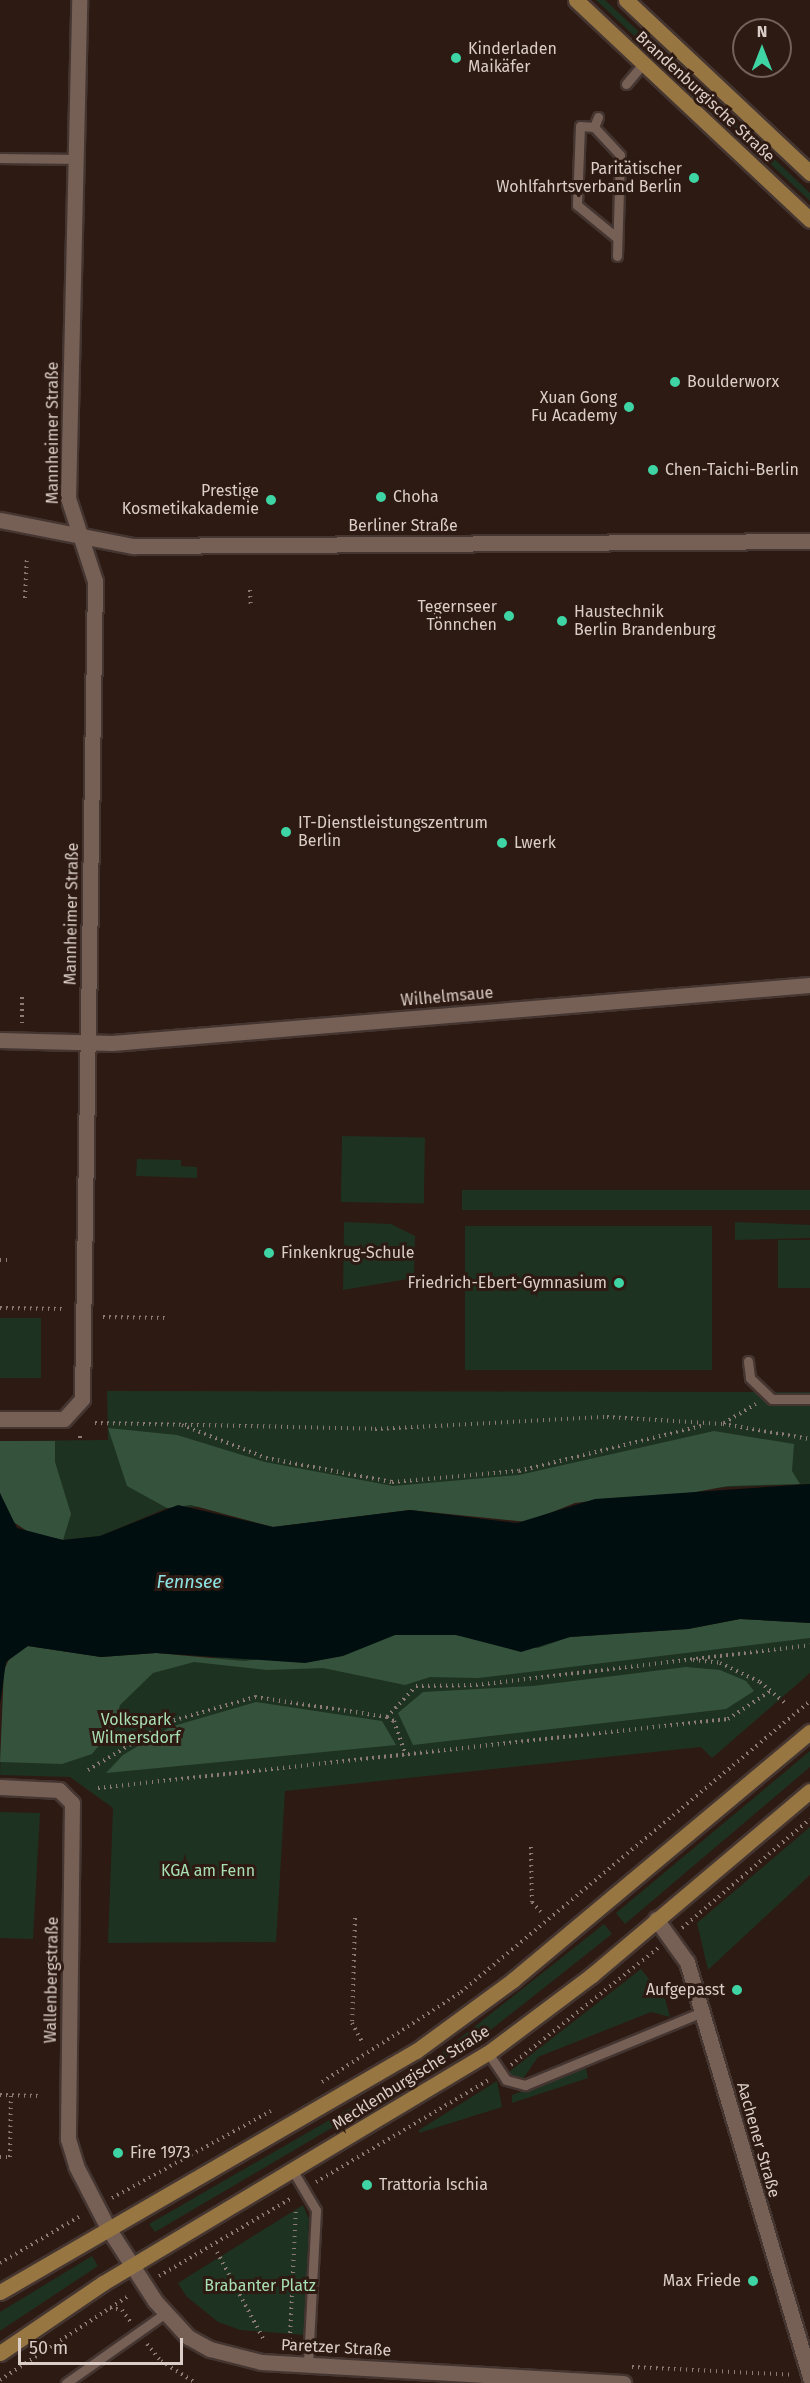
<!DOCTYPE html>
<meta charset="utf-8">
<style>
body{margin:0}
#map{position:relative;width:810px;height:2383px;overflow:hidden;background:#2d1a12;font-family:"Fira Sans",sans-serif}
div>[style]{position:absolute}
.green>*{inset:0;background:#1e3222;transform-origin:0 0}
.forest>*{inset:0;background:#35533c}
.water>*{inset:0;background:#000e0f}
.path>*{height:4px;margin-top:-2px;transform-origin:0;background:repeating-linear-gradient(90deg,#8b7b74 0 1.5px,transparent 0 6px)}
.roads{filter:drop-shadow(2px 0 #443531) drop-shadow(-2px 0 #443531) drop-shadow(0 2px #443531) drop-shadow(0 -2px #443531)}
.service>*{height:9px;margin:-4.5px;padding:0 4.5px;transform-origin:4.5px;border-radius:4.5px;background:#766056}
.minor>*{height:15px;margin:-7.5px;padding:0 7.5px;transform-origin:7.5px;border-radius:7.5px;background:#766056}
.tertiary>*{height:15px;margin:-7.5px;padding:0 7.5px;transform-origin:7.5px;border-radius:7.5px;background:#766056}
.secondary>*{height:15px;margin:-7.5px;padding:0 7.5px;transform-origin:7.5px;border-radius:7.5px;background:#977642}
.dots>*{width:16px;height:16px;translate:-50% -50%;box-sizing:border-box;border:3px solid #2d1a12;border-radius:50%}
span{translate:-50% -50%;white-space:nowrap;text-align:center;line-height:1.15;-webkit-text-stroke:6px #2d1a12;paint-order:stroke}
.poi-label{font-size:16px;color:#dbcec8}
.left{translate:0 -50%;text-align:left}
.right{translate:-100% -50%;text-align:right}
.street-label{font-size:16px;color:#dbcec8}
.park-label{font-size:16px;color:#a8dfb3}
.water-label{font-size:18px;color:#8ce2e5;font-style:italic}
.north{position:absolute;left:732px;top:18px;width:60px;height:60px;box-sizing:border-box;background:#2d1a12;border:2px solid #73625b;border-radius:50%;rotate:0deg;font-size:16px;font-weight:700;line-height:24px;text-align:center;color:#dbcec8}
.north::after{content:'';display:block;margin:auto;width:21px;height:27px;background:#3ed4a3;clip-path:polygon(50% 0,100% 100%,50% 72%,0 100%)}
.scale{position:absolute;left:18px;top:2338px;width:165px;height:27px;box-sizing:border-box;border:3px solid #dbcec8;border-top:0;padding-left:8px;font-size:18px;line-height:21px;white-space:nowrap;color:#dbcec8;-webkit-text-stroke:4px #2d1a12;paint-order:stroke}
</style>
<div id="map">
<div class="green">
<i style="clip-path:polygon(596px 0,605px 0,728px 115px,810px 193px,810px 201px)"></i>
<i style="left:342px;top:1136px;width:83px;height:66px;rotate:1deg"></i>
<i style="clip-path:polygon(137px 1159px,181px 1160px,181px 1166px,197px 1167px,197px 1178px,136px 1176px)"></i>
<i style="left:462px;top:1190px;width:348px;height:20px"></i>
<i style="clip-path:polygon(344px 1222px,391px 1224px,415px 1236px,414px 1278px,343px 1290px)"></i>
<i style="clip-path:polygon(735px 1222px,810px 1225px,810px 1238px,735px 1240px)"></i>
<i style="left:465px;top:1226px;width:247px;height:144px"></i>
<i style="left:778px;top:1240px;width:32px;height:48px"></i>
<i style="left:0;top:1318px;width:41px;height:60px"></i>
<i style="clip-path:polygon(107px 1391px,810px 1392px,810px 1484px,167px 1508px,100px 1536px,63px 1540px,0 1493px,0 1441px,108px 1440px)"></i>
<i style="clip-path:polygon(810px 1623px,810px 1673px,712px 1758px,701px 1747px,285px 1791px,276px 1942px,108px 1943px,113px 1808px,70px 1777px,0 1775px,4px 1670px)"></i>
<i style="clip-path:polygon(810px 1751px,810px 1767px,625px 1924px,616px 1913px)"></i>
<i style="clip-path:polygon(0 1812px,40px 1813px,33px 1939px,0 1938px)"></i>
<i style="clip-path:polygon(810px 1827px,810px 1875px,708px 1970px,697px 1923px)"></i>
<i style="clip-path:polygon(604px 1924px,612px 1934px,469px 2047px,155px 2232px,149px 2224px,430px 2062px)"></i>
<i style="clip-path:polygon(641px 1969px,665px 1999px,670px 2017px,651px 2012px,538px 2057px,523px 2079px,512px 2076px,509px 2072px)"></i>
<i style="clip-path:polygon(586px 2068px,588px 2078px,512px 2103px,512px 2095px)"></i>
<i style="clip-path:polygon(497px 2081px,502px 2107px,419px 2133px,419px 2130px)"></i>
<i style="clip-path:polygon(303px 2205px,309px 2219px,304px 2335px,240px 2330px,218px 2322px,186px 2296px,178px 2283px)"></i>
<i style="clip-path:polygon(92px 2256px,98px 2266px,0 2331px,0 2312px)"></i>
</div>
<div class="forest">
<i style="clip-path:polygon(108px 1428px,177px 1435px,265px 1462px,393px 1486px,519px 1475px,714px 1431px,794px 1444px,792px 1471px,800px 1484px,728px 1486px,658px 1499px,613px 1498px,575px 1503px,527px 1522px,410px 1510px,273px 1527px,191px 1505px,167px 1508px,127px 1486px)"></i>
<i style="clip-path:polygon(0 1441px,55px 1441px,55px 1462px,71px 1514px,63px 1540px,30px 1533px,9px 1519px,0 1493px)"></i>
<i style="clip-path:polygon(740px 1619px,810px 1623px,810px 1638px,478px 1678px,430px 1677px,405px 1685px,323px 1668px,267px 1670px,194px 1662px,153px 1673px,120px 1705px,114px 1727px,92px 1754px,62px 1764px,0 1762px,4px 1670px,11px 1655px,28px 1646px,101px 1657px,156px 1653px,244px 1661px,362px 1646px,395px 1635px,456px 1635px,538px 1648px,570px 1637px,688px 1629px)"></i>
<i style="clip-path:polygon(686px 1667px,720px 1670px,746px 1681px,754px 1691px,726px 1709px,413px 1745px,398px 1713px,423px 1692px,533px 1686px)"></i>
<i style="clip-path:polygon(256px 1702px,382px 1721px,396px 1745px,106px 1773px,123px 1755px,170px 1727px)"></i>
</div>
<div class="water">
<i style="clip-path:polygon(810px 1484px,810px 1623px,740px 1619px,688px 1629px,570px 1637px,521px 1652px,456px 1635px,395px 1635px,343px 1656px,305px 1663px,156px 1653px,101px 1657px,28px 1646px,6px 1662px,0 1704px,0 1493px,17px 1528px,63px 1540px,100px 1536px,178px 1505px,273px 1527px,410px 1510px,517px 1523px,595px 1499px)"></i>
</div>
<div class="path">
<i style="left:250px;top:590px;width:17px;rotate:87deg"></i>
<i style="left:25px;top:598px;width:42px;rotate:-87.3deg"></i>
<i style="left:22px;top:1023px;width:29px;rotate:-90deg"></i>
<i style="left:0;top:1260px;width:10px"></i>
<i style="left:0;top:1308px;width:62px;rotate:0.9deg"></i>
<i style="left:103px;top:1317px;width:62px;rotate:0.9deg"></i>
<i style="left:95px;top:1423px;width:280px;rotate:1.2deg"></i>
<i style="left:375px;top:1429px;width:232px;rotate:-3deg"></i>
<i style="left:607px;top:1417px;width:116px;rotate:3.5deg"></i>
<i style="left:723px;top:1424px;width:88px;rotate:9.8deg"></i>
<i style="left:724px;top:1423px;width:37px;rotate:-31deg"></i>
<i style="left:182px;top:1425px;width:90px;rotate:21.4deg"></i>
<i style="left:266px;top:1458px;width:128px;rotate:10.8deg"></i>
<i style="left:392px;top:1482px;width:127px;rotate:-5deg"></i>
<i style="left:519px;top:1471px;width:192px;rotate:-13.9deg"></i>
<i style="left:80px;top:1436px;width:5px;rotate:90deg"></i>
<i style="left:693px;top:1660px;width:27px;rotate:6deg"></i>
<i style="left:720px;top:1663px;width:44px;rotate:25.4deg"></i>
<i style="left:760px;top:1682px;width:33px;rotate:40deg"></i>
<i style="left:387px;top:1717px;width:8px;rotate:30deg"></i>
<i style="left:394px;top:1721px;width:36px;rotate:71deg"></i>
<i style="left:88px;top:1770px;width:93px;rotate:-31deg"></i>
<i style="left:168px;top:1722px;width:91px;rotate:-16deg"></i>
<i style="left:255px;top:1697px;width:134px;rotate:8.6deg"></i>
<i style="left:387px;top:1717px;width:42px;rotate:-46.9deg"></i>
<i style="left:416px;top:1686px;width:60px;rotate:-1deg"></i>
<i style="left:476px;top:1685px;width:336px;rotate:-6.8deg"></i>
<i style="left:98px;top:1788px;width:634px;rotate:-6.25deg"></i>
<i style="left:728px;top:1719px;width:53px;rotate:-33.4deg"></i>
<i style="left:531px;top:1847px;width:55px;rotate:89deg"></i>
<i style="left:532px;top:1902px;width:13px;rotate:48deg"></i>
<i style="left:355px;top:1918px;width:105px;rotate:91.6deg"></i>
<i style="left:352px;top:2023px;width:24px;rotate:62deg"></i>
<i style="left:682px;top:1928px;width:168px;rotate:-40.4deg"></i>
<i style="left:511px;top:2065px;width:188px;rotate:-38.5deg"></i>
<i style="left:322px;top:2082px;width:166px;rotate:-32.9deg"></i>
<i style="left:461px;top:1992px;width:454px;rotate:-39.8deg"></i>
<i style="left:0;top:2095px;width:40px;rotate:1.4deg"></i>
<i style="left:0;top:2157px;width:10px"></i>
<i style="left:10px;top:2157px;width:61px;rotate:-89.1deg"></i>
<i style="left:316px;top:2182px;width:202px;rotate:-30.6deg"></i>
<i style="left:112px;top:2198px;width:181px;rotate:-28.7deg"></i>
<i style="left:217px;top:2252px;width:98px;rotate:61.9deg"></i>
<i style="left:0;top:2263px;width:95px;rotate:-30.3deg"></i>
<i style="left:159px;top:2276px;width:154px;rotate:-30.4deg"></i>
<i style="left:110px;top:2308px;width:12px;rotate:9deg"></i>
<i style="left:122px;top:2310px;width:14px;rotate:54deg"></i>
<i style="left:290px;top:2339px;width:131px;rotate:-87.4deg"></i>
<i style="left:147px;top:2344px;width:22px;rotate:51deg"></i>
<i style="left:161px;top:2361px;width:41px;rotate:32.2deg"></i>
<i style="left:632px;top:2367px;width:161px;rotate:2.8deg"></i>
<i style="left:0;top:2380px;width:155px;rotate:-33.2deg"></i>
</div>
<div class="roads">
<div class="service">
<i style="left:626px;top:84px;width:26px;rotate:-50deg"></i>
<i style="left:598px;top:117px;width:11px;rotate:112deg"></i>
<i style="left:594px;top:127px;width:38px;rotate:47deg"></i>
<i style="left:620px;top:155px;width:101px;rotate:91.7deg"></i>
<i style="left:594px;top:127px;width:14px;rotate:-176deg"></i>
<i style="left:580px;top:126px;width:79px;rotate:92.2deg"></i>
<i style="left:577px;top:205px;width:52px;rotate:39.5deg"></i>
<i style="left:0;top:158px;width:77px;rotate:0.7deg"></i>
<i style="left:748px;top:1361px;width:17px;rotate:83deg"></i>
<i style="left:750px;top:1378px;width:30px;rotate:44deg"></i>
<i style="left:772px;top:1399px;width:38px"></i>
<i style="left:488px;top:2053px;width:32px;rotate:56deg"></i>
<i style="left:506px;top:2080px;width:20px;rotate:15deg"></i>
<i style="left:525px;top:2085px;width:191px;rotate:-22.4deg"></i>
<i style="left:293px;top:2171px;width:45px;rotate:59.5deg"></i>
<i style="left:316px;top:2210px;width:154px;rotate:93deg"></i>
<i style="left:66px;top:2383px;width:120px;rotate:-35.1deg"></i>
</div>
<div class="minor">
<i style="left:0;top:1040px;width:112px;rotate:1.5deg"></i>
<i style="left:112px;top:1043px;width:700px;rotate:-4.75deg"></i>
<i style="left:0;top:1419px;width:64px"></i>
<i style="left:64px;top:1419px;width:27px;rotate:-48deg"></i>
<i style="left:82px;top:1399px;width:818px;rotate:-89.09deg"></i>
<i style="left:95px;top:581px;width:87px;rotate:-108deg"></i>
<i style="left:68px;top:498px;width:498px;rotate:-88.7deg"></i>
<i style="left:0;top:1787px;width:59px;rotate:2.9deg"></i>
<i style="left:59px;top:1790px;width:18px;rotate:45deg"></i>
<i style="left:72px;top:1803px;width:336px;rotate:90.7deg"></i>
<i style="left:68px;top:2139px;width:28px;rotate:73deg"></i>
<i style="left:76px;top:2166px;width:70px;rotate:62.7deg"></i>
<i style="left:108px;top:2228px;width:87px;rotate:57.2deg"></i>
<i style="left:155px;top:2301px;width:49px;rotate:47.5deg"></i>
<i style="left:188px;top:2337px;width:25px;rotate:29deg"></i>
<i style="left:210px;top:2349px;width:53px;rotate:14.3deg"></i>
<i style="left:261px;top:2362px;width:363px;rotate:3.3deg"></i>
<i style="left:656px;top:1919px;width:53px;rotate:54.2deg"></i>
<i style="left:687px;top:1962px;width:434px;rotate:73.5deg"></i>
</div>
<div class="tertiary">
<i style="left:0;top:520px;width:136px;rotate:11.1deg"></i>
<i style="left:133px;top:546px;width:677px;rotate:-0.42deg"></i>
</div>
<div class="secondary">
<i style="left:576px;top:0;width:321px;rotate:43.2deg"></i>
<i style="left:626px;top:0;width:253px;rotate:43.2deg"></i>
<i style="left:0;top:2292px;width:481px;rotate:-30.1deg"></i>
<i style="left:416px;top:2051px;width:120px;rotate:-36.2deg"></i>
<i style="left:513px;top:1980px;width:387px;rotate:-39.9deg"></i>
<i style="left:0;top:2353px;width:125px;rotate:-34.2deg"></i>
<i style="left:103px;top:2283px;width:448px;rotate:-30.9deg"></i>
<i style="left:488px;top:2053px;width:130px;rotate:-36.9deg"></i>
<i style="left:592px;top:1975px;width:285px;rotate:-40.2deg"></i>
</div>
</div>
<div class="dots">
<i style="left:456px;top:58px;background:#3ed4a3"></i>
<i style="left:694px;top:178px;background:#3ed4a3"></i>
<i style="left:675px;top:382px;background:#3ed4a3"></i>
<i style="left:629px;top:407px;background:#3ed4a3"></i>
<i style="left:653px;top:470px;background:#3ed4a3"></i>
<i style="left:381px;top:497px;background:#3ed4a3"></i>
<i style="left:271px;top:500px;background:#3ed4a3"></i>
<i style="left:509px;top:616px;background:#3ed4a3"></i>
<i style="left:562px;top:621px;background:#3ed4a3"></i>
<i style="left:286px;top:832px;background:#3ed4a3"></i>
<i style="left:502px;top:843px;background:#3ed4a3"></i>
<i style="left:269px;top:1253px;background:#3ed4a3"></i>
<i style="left:619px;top:1283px;background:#3ed4a3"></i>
<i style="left:737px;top:1990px;background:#3ed4a3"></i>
<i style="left:118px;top:2153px;background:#3ed4a3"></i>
<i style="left:367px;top:2185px;background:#3ed4a3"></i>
<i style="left:753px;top:2281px;background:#3ed4a3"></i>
</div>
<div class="poi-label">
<span class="left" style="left:468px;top:58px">Kinderladen<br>Maikäfer</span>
<span class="right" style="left:682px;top:178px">Paritätischer<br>Wohlfahrtsverband Berlin</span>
<span class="left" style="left:687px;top:382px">Boulderworx</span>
<span class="right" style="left:617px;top:407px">Xuan Gong<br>Fu Academy</span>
<span class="left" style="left:665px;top:470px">Chen-Taichi-Berlin</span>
<span class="right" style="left:259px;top:500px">Prestige<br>Kosmetikakademie</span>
<span class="left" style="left:393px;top:497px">Choha</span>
<span class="right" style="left:497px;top:616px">Tegernseer<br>Tönnchen</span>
<span class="left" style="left:574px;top:621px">Haustechnik<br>Berlin Brandenburg</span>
<span class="left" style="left:298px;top:832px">IT-Dienstleistungszentrum<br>Berlin</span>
<span class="left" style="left:514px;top:843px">Lwerk</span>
<span class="left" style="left:281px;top:1253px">Finkenkrug-Schule</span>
<span class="right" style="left:607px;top:1283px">Friedrich-Ebert-Gymnasium</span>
<span class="right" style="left:725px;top:1990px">Aufgepasst</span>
<span class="left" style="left:130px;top:2153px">Fire 1973</span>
<span class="left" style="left:379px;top:2185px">Trattoria Ischia</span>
<span class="right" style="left:741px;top:2281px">Max Friede</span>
</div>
<div class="street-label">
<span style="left:705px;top:97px;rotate:43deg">Brandenburgische Straße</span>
<span style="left:53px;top:433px;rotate:-90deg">Mannheimer Straße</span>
<span style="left:403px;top:526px">Berliner Straße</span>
<span style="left:72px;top:914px;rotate:-89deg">Mannheimer Straße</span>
<span style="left:447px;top:997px;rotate:-5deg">Wilhelmsaue</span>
<span style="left:52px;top:1980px;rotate:-89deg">Wallenbergstraße</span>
<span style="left:411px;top:2078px;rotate:-32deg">Mecklenburgische Straße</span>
<span style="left:758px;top:2140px;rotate:74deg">Aachener Straße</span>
<span style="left:336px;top:2348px;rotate:3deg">Paretzer Straße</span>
</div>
<div class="park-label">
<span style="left:136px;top:1729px">Volkspark<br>Wilmersdorf</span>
<span style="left:208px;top:1871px">KGA am Fenn</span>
<span style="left:260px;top:2286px">Brabanter Platz</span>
</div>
<div class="water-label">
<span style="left:189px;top:1582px">Fennsee</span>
</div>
<div class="north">N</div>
<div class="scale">50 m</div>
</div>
